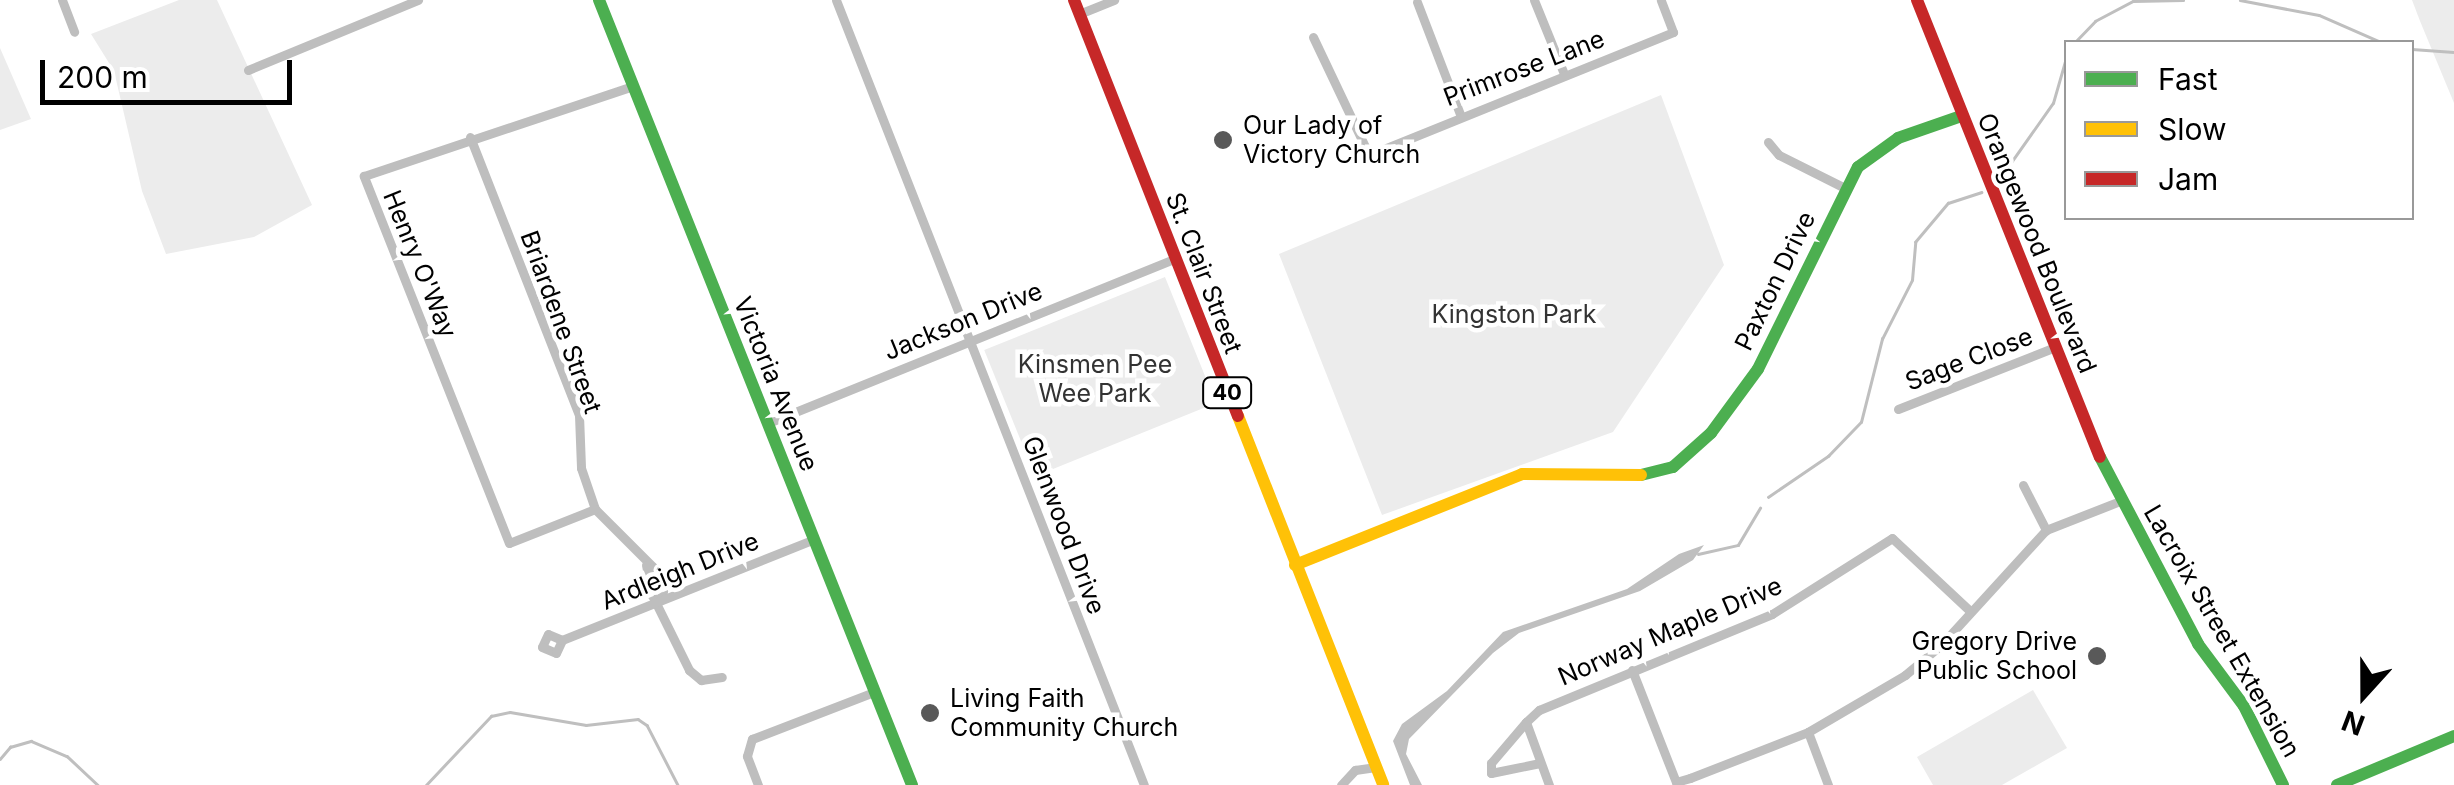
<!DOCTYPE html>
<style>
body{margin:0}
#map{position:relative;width:2454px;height:785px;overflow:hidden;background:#fff;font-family:Inter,sans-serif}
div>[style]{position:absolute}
.green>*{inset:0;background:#ececec;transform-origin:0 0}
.water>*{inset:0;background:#bfbfbf}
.stream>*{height:2.5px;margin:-1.25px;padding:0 1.25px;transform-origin:1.25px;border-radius:1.25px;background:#bfbfbf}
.street>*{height:9px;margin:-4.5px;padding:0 4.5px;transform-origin:4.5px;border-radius:4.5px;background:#bebebe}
.fast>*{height:12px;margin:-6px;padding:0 6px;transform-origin:6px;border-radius:6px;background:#4caf50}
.slow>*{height:12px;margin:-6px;padding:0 6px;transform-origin:6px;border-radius:6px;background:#ffc107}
.jam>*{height:12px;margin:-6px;padding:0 6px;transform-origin:6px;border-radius:6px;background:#c62828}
.dots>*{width:28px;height:28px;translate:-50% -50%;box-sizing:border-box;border:5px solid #fff;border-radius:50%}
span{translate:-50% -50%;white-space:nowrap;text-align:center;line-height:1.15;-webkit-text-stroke:9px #fff;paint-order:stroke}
.shield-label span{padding:2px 8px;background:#fff;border:2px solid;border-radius:8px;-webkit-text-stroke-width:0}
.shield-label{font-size:22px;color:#000;font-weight:700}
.street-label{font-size:25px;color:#000}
.poi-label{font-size:25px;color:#000}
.left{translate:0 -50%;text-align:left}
.right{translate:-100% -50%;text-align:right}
.park-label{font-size:25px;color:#333}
.legend{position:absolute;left:2064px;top:40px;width:350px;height:180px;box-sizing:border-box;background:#fff;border:2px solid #999;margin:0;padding:12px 18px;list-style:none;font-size:30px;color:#000}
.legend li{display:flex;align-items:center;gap:20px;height:50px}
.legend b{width:50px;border:2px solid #999}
.north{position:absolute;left:2314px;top:645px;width:100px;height:100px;-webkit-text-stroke:8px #fff;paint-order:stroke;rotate:201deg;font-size:28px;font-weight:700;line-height:40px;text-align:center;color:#000}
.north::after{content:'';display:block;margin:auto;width:35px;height:45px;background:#000;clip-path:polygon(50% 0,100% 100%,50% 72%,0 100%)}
.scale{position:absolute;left:40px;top:60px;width:252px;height:45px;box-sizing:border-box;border:5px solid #000;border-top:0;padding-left:12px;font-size:30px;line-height:35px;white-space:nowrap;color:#000;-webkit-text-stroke:8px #fff;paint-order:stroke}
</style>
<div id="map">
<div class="green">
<i style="clip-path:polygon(179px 0,217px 0,312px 205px,254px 237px,166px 254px,142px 191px,114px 71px,91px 34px)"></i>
<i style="clip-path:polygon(2412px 0,2454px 0,2454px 103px,2420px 21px)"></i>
<i style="clip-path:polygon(0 48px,31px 119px,0 130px)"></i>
<i style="clip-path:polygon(1661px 95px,1724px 265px,1613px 432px,1382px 515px,1279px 254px)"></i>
<i style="left:1165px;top:277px;width:136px;height:195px;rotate:68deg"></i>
<i style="clip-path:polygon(2033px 690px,2067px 748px,2002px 785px,1933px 785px,1917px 757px)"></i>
</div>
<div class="water">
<i style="clip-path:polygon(1704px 545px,1693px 560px,1640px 591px,1519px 633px,1493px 653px,1409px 739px,1406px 754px,1422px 785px,1410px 785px,1393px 741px,1402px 724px,1447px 691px,1503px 632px,1627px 589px,1679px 554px)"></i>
</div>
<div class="stream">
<i style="left:2240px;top:0;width:80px;rotate:10.8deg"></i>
<i style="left:2319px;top:15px;width:68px;rotate:23.5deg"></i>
<i style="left:2075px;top:42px;width:29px;rotate:-46deg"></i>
<i style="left:2095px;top:21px;width:43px;rotate:-27.8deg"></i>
<i style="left:2133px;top:1px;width:50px;rotate:-1.1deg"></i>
<i style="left:2412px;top:49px;width:42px;rotate:4.1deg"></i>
<i style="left:2005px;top:171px;width:83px;rotate:-54.8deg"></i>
<i style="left:2053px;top:103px;width:47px;rotate:-73.9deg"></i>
<i style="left:1768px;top:497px;width:73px;rotate:-34.3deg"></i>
<i style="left:1828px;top:456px;width:47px;rotate:-45.9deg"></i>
<i style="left:1861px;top:422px;width:86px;rotate:-75.8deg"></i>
<i style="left:1882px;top:339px;width:66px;rotate:-63deg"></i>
<i style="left:1912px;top:280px;width:38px;rotate:-85deg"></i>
<i style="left:1915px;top:242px;width:51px;rotate:-49.8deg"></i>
<i style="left:1948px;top:203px;width:35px;rotate:-18deg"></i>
<i style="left:1698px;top:554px;width:41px;rotate:-12.7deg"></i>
<i style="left:1738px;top:545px;width:43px;rotate:-59.3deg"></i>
<i style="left:0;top:759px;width:16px;rotate:-50deg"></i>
<i style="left:10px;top:747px;width:22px;rotate:-16deg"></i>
<i style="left:31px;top:741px;width:39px;rotate:23deg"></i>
<i style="left:67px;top:756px;width:42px;rotate:43.1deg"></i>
<i style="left:426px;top:785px;width:95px;rotate:-46.7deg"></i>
<i style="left:491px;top:716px;width:19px;rotate:-12deg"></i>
<i style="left:510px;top:712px;width:77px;rotate:9.7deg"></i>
<i style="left:586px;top:725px;width:52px;rotate:-6.6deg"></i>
<i style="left:638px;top:719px;width:11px;rotate:34deg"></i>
<i style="left:647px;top:725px;width:68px;rotate:62.7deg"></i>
</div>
<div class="street">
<i style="left:62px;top:0;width:34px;rotate:69deg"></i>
<i style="left:836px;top:0;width:843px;rotate:68.58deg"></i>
<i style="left:1534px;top:0;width:80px;rotate:67.9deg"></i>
<i style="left:1417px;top:2px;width:120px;rotate:69deg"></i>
<i style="left:1079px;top:14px;width:38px;rotate:-22deg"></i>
<i style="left:1313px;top:37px;width:131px;rotate:64.6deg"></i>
<i style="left:1369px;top:155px;width:328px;rotate:-22deg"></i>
<i style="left:1673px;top:32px;width:34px;rotate:-111deg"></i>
<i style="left:248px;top:70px;width:184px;rotate:-22.4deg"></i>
<i style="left:470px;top:137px;width:299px;rotate:68.6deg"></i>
<i style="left:579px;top:415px;width:53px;rotate:87.8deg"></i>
<i style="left:581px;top:468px;width:43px;rotate:71.1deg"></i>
<i style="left:595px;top:509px;width:82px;rotate:45deg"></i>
<i style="left:653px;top:567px;width:26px;rotate:67deg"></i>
<i style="left:663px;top:591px;width:11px;rotate:112deg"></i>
<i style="left:1768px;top:142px;width:17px;rotate:50deg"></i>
<i style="left:1779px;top:155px;width:74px;rotate:26.6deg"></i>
<i style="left:1898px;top:409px;width:169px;rotate:-21.5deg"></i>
<i style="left:768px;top:423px;width:438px;rotate:-22deg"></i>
<i style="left:2023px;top:485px;width:51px;rotate:62.9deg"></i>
<i style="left:595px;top:509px;width:92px;rotate:158.4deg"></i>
<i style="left:509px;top:543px;width:395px;rotate:-111.6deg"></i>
<i style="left:364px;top:176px;width:284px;rotate:-18.5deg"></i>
<i style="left:646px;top:565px;width:31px;rotate:79deg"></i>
<i style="left:652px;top:595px;width:84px;rotate:63.7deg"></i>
<i style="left:689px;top:670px;width:16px;rotate:40deg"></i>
<i style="left:701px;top:680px;width:21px;rotate:-8deg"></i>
<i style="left:562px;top:640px;width:15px;rotate:-157deg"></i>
<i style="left:548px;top:634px;width:14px;rotate:115deg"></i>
<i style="left:542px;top:647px;width:15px;rotate:23deg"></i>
<i style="left:556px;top:653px;width:14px;rotate:-65deg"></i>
<i style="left:562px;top:640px;width:271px;rotate:-21.8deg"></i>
<i style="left:1632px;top:670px;width:120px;rotate:68.6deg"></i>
<i style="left:1676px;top:782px;width:15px;rotate:-16deg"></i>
<i style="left:1690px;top:778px;width:127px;rotate:-21.3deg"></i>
<i style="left:1808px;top:732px;width:113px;rotate:-30.4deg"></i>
<i style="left:1905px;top:675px;width:47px;rotate:-39.8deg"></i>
<i style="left:1941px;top:645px;width:156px;rotate:-47.6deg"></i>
<i style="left:2046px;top:530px;width:79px;rotate:-21.4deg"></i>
<i style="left:1526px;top:722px;width:54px;rotate:130.5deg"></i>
<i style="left:1491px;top:763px;width:10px;rotate:90deg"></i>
<i style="left:1491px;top:773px;width:50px;rotate:-11.5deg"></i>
<i style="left:1808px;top:732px;width:57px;rotate:69.3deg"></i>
<i style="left:758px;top:785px;width:31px;rotate:-111deg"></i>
<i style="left:747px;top:756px;width:18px;rotate:-74deg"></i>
<i style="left:752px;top:739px;width:131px;rotate:-21.1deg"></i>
<i style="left:1341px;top:785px;width:21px;rotate:-47deg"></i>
<i style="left:1355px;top:770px;width:21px;rotate:-8deg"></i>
<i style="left:1549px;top:785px;width:67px;rotate:-110.1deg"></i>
<i style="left:1526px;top:722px;width:18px;rotate:-43deg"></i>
<i style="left:1539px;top:710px;width:252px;rotate:-22.4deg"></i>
<i style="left:1772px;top:614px;width:142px;rotate:-32.3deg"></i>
<i style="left:1892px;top:538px;width:107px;rotate:43.1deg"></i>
</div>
<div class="fast">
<i style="left:599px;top:0;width:845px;rotate:68.26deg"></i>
<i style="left:2100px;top:457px;width:211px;rotate:62.3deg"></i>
<i style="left:2198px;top:644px;width:77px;rotate:53.4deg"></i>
<i style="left:2244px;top:706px;width:88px;rotate:63.7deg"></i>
<i style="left:1641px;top:475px;width:33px;rotate:-14deg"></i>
<i style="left:1673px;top:467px;width:51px;rotate:-41.8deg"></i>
<i style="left:1711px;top:433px;width:79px;rotate:-53.7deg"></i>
<i style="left:1758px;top:369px;width:225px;rotate:-63.7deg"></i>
<i style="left:1858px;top:167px;width:49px;rotate:-35.9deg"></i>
<i style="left:1898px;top:138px;width:67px;rotate:-19.2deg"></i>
<i style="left:2337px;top:785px;width:127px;rotate:-22.7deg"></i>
</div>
<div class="slow">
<i style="left:1238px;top:416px;width:396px;rotate:68.5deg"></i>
<i style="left:1295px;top:565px;width:245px;rotate:-21.8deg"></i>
<i style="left:1522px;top:474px;width:119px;rotate:0.5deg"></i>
</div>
<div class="jam">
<i style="left:1074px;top:0;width:447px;rotate:68.5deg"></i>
<i style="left:1917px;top:0;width:492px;rotate:68.2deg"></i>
</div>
<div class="dots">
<i style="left:1223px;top:140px;background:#595959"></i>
<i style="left:2097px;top:656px;background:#595959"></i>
<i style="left:930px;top:713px;background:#595959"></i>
</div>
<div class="shield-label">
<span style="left:1227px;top:393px">40</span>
</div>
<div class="street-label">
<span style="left:1524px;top:68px;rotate:-21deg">Primrose Lane</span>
<span style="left:2037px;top:243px;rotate:68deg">Orangewood Boulevard</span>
<span style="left:420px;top:264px;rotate:68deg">Henry O'Way</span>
<span style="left:1204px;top:273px;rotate:69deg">St. Clair Street</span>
<span style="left:1775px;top:281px;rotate:-64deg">Paxton Drive</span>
<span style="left:963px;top:321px;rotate:-22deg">Jackson Drive</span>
<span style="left:561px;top:322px;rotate:70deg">Briardene Street</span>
<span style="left:1969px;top:359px;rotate:-21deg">Sage Close</span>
<span style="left:776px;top:384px;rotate:68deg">Victoria Avenue</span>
<span style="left:1064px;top:525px;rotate:69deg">Glenwood Drive</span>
<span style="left:680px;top:571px;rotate:-22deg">Ardleigh Drive</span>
<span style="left:1670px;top:631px;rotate:-23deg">Norway Maple Drive</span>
<span style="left:2222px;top:631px;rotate:60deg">Lacroix Street Extension</span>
</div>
<div class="poi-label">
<span class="left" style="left:1243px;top:140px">Our Lady of<br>Victory Church</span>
<span class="right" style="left:2077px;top:656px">Gregory Drive<br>Public School</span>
<span class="left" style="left:950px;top:713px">Living Faith<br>Community Church</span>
</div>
<div class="park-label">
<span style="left:1514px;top:314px">Kingston Park</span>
<span style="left:1095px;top:379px">Kinsmen Pee<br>Wee Park</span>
</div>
<ul class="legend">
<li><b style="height:12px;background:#4caf50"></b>Fast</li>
<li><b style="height:12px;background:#ffc107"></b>Slow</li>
<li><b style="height:12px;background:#c62828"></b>Jam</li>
</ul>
<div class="north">N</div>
<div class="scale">200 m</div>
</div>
